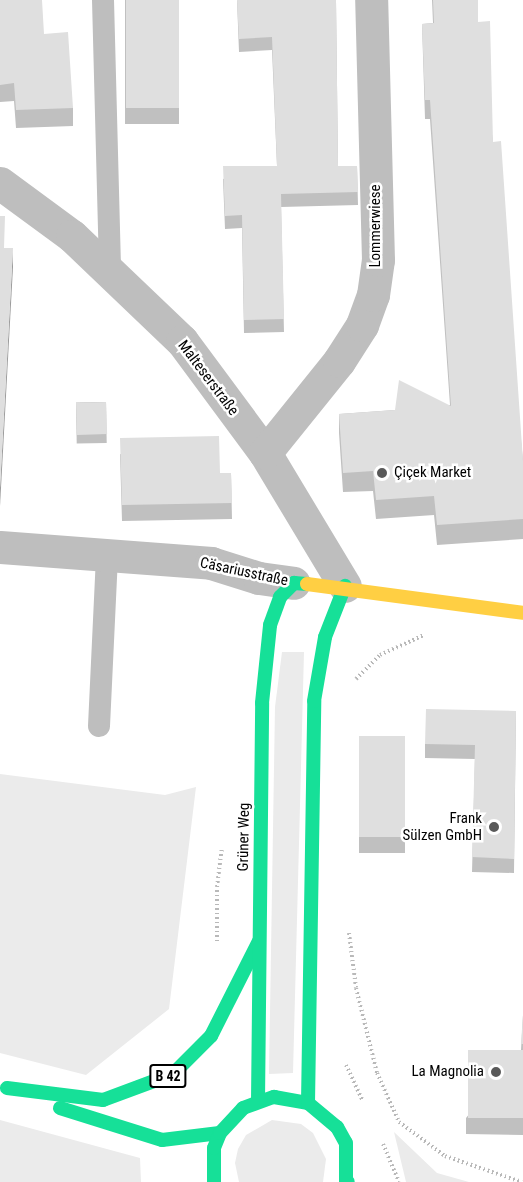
<!DOCTYPE html>
<meta charset="utf-8">
<style>
body{margin:0}
#map{position:relative;width:523px;height:1182px;overflow:hidden;background:#fff;font-family:"Roboto Condensed",sans-serif}
div>[style]{position:absolute}
.green>*{inset:0;background:#ebebeb}
.path>*{height:4px;margin-top:-2px;transform-origin:0;background:repeating-linear-gradient(90deg,#b9b9b9 0 1.5px,transparent 0 4.5px)}
.lane>*{height:22px;margin:-11px;padding:0 11px;transform-origin:11px;border-radius:11px;background:#bebebe}
.street>*{height:33px;margin:-16.5px;padding:0 16.5px;transform-origin:16.5px;border-radius:16.5px;background:#bebebe}
.fast>*{height:14px;margin:-7px;padding:0 7px;transform-origin:7px;border-radius:7px;background:#16e098}
.slow>*{height:14px;margin:-7px;padding:0 7px;transform-origin:7px;border-radius:7px;background:#ffcf43}
.wall>*{inset:0;background:#c0c0c0;transform-origin:0 0}
.shaded-wall>*{inset:0;background:#9c9c9c}
.building>*{inset:0;background:#dfdfdf;transform-origin:0 0}
.dots>*{width:16px;height:16px;translate:-50% -50%;box-sizing:border-box;border:3px solid #fff;border-radius:50%}
span{translate:-50% -50%;white-space:nowrap;text-align:center;line-height:1.15;-webkit-text-stroke:5px #fff;paint-order:stroke}
.shield-label span{padding:2px 4px;background:#fff;border:2px solid;border-radius:4px;-webkit-text-stroke-width:0}
.shield-label{font-size:14px;color:#000;font-weight:700}
.street-label{font-size:15px;color:#000}
.poi-label{font-size:15px;color:#000}
.left{translate:0 -50%;text-align:left}
.right{translate:-100% -50%;text-align:right}
</style>
<div id="map">
<div class="green">
<i style="clip-path:polygon(282px 652px,304px 652px,293px 1073px,269px 1074px,275px 707px)"></i>
<i style="clip-path:polygon(0 774px,165px 795px,196px 787px,169px 1009px,86px 1075px,0 1053px)"></i>
<i style="clip-path:polygon(0 1120px,140px 1158px,141px 1182px,0 1182px)"></i>
<i style="clip-path:polygon(272px 1120px,301px 1124px,313px 1133px,326px 1159px,323px 1182px,239px 1182px,235px 1163px,238px 1149px,246px 1135px)"></i>
<i style="clip-path:polygon(394px 1132px,437px 1173px,469px 1182px,406px 1182px)"></i>
</div>
<div class="path">
<i style="left:356px;top:679px;width:34px;rotate:-45deg"></i>
<i style="left:380px;top:655px;width:48px;rotate:-24.4deg"></i>
<i style="left:349px;top:933px;width:55px;rotate:82.7deg"></i>
<i style="left:356px;top:988px;width:88px;rotate:76.1deg"></i>
<i style="left:377px;top:1073px;width:54px;rotate:65.8deg"></i>
<i style="left:399px;top:1122px;width:57px;rotate:36.5deg"></i>
<i style="left:445px;top:1156px;width:81px;rotate:18.7deg"></i>
<i style="left:217px;top:941px;width:54px;rotate:-90deg"></i>
<i style="left:217px;top:887px;width:40px;rotate:-82.9deg"></i>
<i style="left:346px;top:1065px;width:38px;rotate:65deg"></i>
<i style="left:383px;top:1144px;width:41px;rotate:67.2deg"></i>
</div>
<div class="lane">
<i style="left:103px;top:0;width:273px;rotate:88.5deg"></i>
<i style="left:99px;top:726px;width:171px;rotate:-87.3deg"></i>
</div>
<div class="street">
<i style="left:0;top:183px;width:89px;rotate:36.4deg"></i>
<i style="left:72px;top:236px;width:152px;rotate:43.7deg"></i>
<i style="left:182px;top:341px;width:139px;rotate:53.5deg"></i>
<i style="left:265px;top:453px;width:155px;rotate:59deg"></i>
<i style="left:265px;top:453px;width:118px;rotate:-51.2deg"></i>
<i style="left:339px;top:361px;width:43px;rotate:-57.4deg"></i>
<i style="left:362px;top:325px;width:32px;rotate:-70deg"></i>
<i style="left:373px;top:295px;width:35px;rotate:-82deg"></i>
<i style="left:378px;top:260px;width:260px;rotate:-91.5deg"></i>
<i style="left:0;top:547px;width:212px;rotate:4.3deg"></i>
<i style="left:211px;top:563px;width:50px;rotate:17.4deg"></i>
<i style="left:259px;top:578px;width:35px;rotate:8deg"></i>
</div>
<div class="fast">
<i style="left:7px;top:1088px;width:97px;rotate:7.1deg"></i>
<i style="left:103px;top:1100px;width:75px;rotate:-20.4deg"></i>
<i style="left:173px;top:1074px;width:54px;rotate:-45deg"></i>
<i style="left:211px;top:1036px;width:106px;rotate:-63.2deg"></i>
<i style="left:258px;top:1101px;width:398px;rotate:-89.4deg"></i>
<i style="left:262px;top:703px;width:78px;rotate:-84.1deg"></i>
<i style="left:270px;top:625px;width:30px;rotate:-70deg"></i>
<i style="left:280px;top:597px;width:20px;rotate:-45deg"></i>
<i style="left:294px;top:583px;width:13px;rotate:4deg"></i>
<i style="left:308px;top:1103px;width:402px;rotate:-89.1deg"></i>
<i style="left:314px;top:701px;width:65px;rotate:-80.2deg"></i>
<i style="left:325px;top:637px;width:55px;rotate:-68.6deg"></i>
<i style="left:60px;top:1108px;width:107px;rotate:17.4deg"></i>
<i style="left:162px;top:1140px;width:58px;rotate:-6.9deg"></i>
<i style="left:347px;top:1181px;width:1px;rotate:45deg"></i>
<i style="left:214px;top:1182px;width:34px;rotate:-90deg"></i>
<i style="left:214px;top:1148px;width:16px;rotate:-68deg"></i>
<i style="left:220px;top:1133px;width:34px;rotate:-47deg"></i>
<i style="left:243px;top:1108px;width:33px;rotate:-20deg"></i>
<i style="left:274px;top:1097px;width:35px;rotate:10deg"></i>
<i style="left:308px;top:1103px;width:38px;rotate:40deg"></i>
<i style="left:337px;top:1127px;width:18px;rotate:61deg"></i>
<i style="left:346px;top:1143px;width:39px;rotate:90deg"></i>
</div>
<div class="slow">
<i style="left:307px;top:584px;width:218px;rotate:7.6deg"></i>
</div>
<div class="wall">
<i style="clip-path:polygon(0 0,44px 34px,73px 108px,73px 126px,16px 128px,14px 101px,0 102px)"></i>
<i style="left:125px;top:0;width:54px;height:124px"></i>
<i style="clip-path:polygon(237px 0,336px 0,338px 166px,357px 166px,358px 205px,281px 207px,284px 332px,244px 333px,242px 228px,225px 229px,223px 179px,277px 166px,272px 50px,239px 52px)"></i>
<i style="clip-path:polygon(432px 0,478px 0,478px 22px,493px 142px,523px 461px,523px 539px,437px 545px,434px 515px,376px 519px,373px 491px,343px 492px,339px 433px,339px 414px,395px 410px,450px 405px,430px 119px,425px 119px,422px 24px,433px 23px)"></i>
<i style="left:106px;top:402px;width:41px;height:30px;rotate:89deg"></i>
<i style="clip-path:polygon(120px 454px,220px 473px,231px 473px,232px 519px,122px 521px)"></i>
<i style="clip-path:polygon(516px 711px,514px 873px,472px 872px,475px 759px,425px 758px,425px 744px)"></i>
<i style="left:359px;top:736px;width:46px;height:117px"></i>
<i style="clip-path:polygon(523px 1015px,523px 1135px,466px 1134px,466px 1118px,521px 1050px)"></i>
</div>
<div class="shaded-wall">
<i style="clip-path:polygon(13px 248px,13px 267px,0 506px,0 488px)"></i>
</div>
<div class="building">
<i style="clip-path:polygon(0 0,42px 0,44px 34px,68px 32px,73px 108px,16px 110px,14px 83px,0 85px)"></i>
<i style="left:126px;top:0;width:53px;height:108px"></i>
<i style="clip-path:polygon(237px 0,336px 0,338px 166px,357px 166px,358px 192px,281px 194px,284px 319px,244px 320px,242px 215px,225px 216px,223px 166px,277px 166px,272px 37px,239px 39px)"></i>
<i style="clip-path:polygon(433px 0,478px 0,478px 22px,490px 21px,493px 142px,501px 141px,523px 461px,523px 519px,437px 525px,434px 496px,376px 500px,373px 471px,343px 473px,339px 414px,395px 410px,399px 380px,451px 406px,430px 100px,425px 100px,422px 24px,434px 23px)"></i>
<i style="clip-path:polygon(0 216px,5px 216px,4px 248px,13px 248px,0 488px)"></i>
<i style="left:106px;top:402px;width:32px;height:30px;rotate:88deg"></i>
<i style="clip-path:polygon(219px 436px,220px 473px,231px 473px,232px 503px,122px 505px,120px 438px)"></i>
<i style="clip-path:polygon(426px 709px,516px 711px,514px 859px,472px 857px,475px 745px,425px 744px)"></i>
<i style="left:359px;top:736px;width:46px;height:101px"></i>
<i style="clip-path:polygon(523px 1015px,523px 1044px,521px 1044px)"></i>
<i style="left:468px;top:1050px;width:55px;height:68px"></i>
</div>
<div class="dots">
<i style="left:382px;top:473px;background:#595959"></i>
<i style="left:494px;top:827px;background:#595959"></i>
<i style="left:496px;top:1072px;background:#595959"></i>
</div>
<div class="shield-label">
<span style="left:168px;top:1076px">B 42</span>
</div>
<div class="street-label">
<span style="left:376px;top:226px;rotate:-90deg">Lommerwiese</span>
<span style="left:208px;top:378px;rotate:53deg">Malteserstraße</span>
<span style="left:244px;top:572px;rotate:12deg">Cäsariusstraße</span>
<span style="left:244px;top:837px;rotate:-89deg">Grüner Weg</span>
</div>
<div class="poi-label">
<span class="left" style="left:394px;top:473px">Çiçek Market</span>
<span class="right" style="left:482px;top:827px">Frank<br>Sülzen GmbH</span>
<span class="right" style="left:484px;top:1072px">La Magnolia</span>
</div>
</div>
